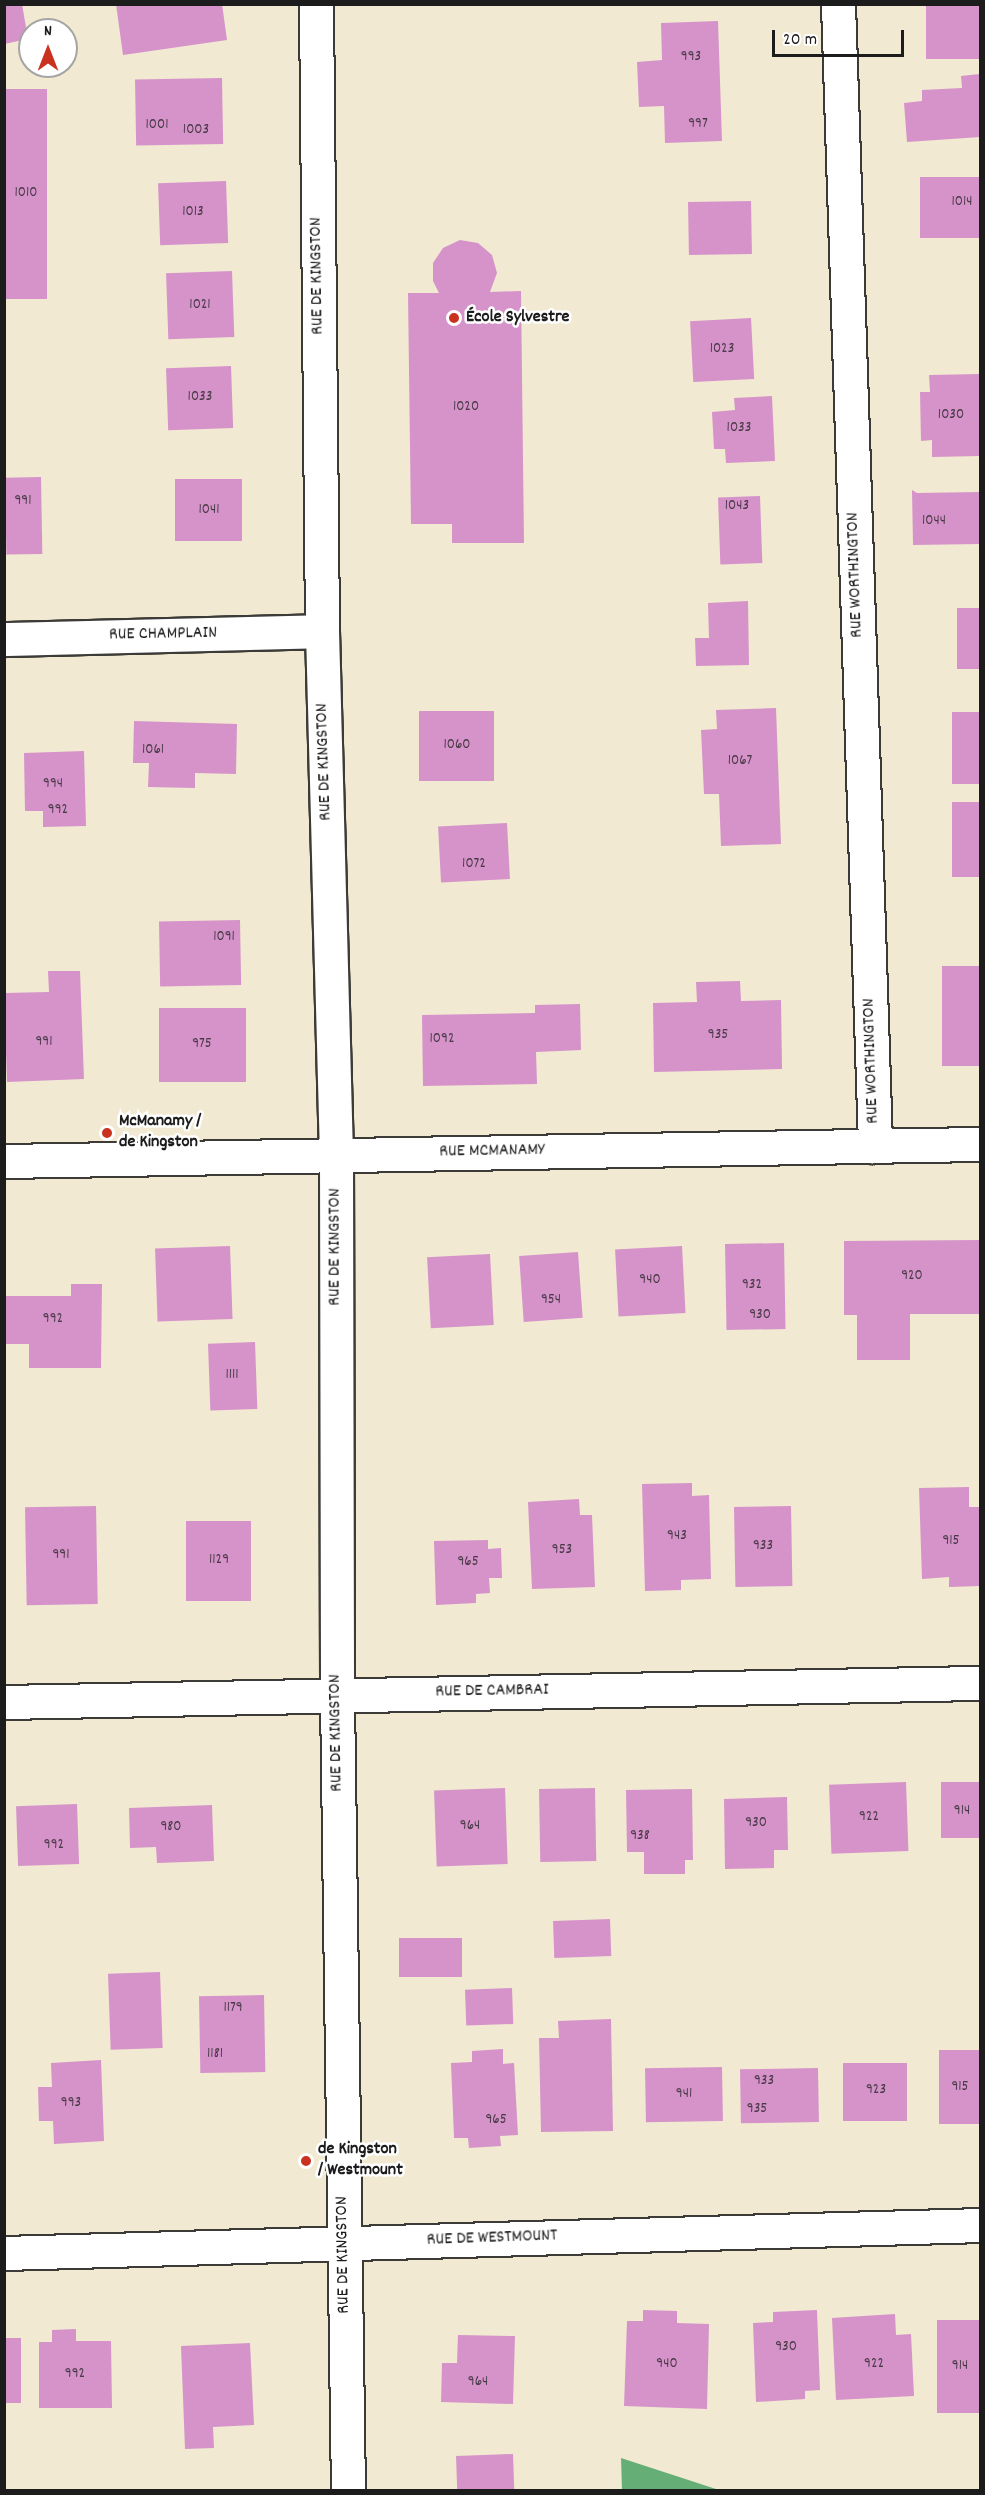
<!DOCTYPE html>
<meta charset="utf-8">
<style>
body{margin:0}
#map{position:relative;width:985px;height:2495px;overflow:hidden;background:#f1e9d1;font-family:Dekko,sans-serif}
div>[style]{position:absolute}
.forest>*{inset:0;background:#65af77}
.building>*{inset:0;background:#d593ca;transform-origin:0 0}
.roads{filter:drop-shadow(2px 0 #3c3b37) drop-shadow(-2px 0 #3c3b37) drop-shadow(0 2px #3c3b37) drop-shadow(0 -2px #3c3b37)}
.minor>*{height:33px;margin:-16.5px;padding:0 16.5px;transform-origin:16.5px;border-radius:16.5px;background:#fff}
.tertiary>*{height:33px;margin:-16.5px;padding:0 16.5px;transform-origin:16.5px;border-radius:16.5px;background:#fff}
.dots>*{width:16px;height:16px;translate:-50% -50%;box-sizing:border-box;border:3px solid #fff;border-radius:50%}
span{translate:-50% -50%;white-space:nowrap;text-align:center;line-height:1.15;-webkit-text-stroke:5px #fff;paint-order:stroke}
.number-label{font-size:15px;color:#4a3a48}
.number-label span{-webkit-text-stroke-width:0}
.street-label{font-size:18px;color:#1c1c1c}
.poi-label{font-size:18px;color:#1c1c1c;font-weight:700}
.left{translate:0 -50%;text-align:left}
.frame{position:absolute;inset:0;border:6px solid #1c1c1c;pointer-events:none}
.north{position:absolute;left:18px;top:18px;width:60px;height:60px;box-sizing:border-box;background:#fff;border:2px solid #a4a4a4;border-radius:50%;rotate:0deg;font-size:16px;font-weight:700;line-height:24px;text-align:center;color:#1c1c1c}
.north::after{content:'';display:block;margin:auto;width:21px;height:27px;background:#c8321e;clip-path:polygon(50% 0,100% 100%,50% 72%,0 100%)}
.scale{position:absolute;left:772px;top:30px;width:132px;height:27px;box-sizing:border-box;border:3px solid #1c1c1c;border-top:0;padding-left:8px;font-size:18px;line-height:21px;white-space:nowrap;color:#1c1c1c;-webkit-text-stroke:4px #fff;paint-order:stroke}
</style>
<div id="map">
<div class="forest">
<i style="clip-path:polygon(621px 2458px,719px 2490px,622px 2490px)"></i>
</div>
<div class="building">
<i style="clip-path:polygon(4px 4px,22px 4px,28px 39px,4px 44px)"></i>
<i style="clip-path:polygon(116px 4px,222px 4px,227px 40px,123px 55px)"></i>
<i style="left:926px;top:4px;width:54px;height:55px"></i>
<i style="clip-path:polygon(718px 21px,722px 141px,665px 143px,664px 106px,639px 107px,637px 62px,662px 60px,661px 23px)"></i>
<i style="clip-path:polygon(980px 74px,980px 137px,907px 142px,904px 103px,922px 101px,922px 90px,962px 88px,961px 76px)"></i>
<i style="left:222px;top:78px;width:66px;height:87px;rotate:89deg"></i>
<i style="left:4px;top:89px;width:43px;height:210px"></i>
<i style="left:980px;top:177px;width:61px;height:60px;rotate:90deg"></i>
<i style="left:226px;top:181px;width:62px;height:68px;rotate:88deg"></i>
<i style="left:751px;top:201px;width:53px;height:63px;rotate:89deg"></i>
<i style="clip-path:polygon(460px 240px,478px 243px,492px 255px,497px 273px,490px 292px,521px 291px,524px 543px,452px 543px,452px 524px,411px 524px,408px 293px,439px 293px,433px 281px,433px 263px,443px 248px)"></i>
<i style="left:232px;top:271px;width:66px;height:66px;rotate:88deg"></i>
<i style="left:751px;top:318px;width:61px;height:61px;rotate:87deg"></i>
<i style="left:231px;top:366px;width:62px;height:65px;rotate:88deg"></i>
<i style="clip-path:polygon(980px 374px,980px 456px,932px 457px,932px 440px,921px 441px,920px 392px,930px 392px,929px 375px)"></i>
<i style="clip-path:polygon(772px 396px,775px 461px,726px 463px,725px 449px,714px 449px,712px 412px,735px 410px,734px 398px)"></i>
<i style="left:41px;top:477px;width:77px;height:36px;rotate:89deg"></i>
<i style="left:242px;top:479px;width:62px;height:67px;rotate:90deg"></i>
<i style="clip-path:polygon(912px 490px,917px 493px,980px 492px,980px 544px,913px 545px)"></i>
<i style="left:760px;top:496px;width:67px;height:42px;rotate:88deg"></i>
<i style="clip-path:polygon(748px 601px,749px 665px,696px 666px,695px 638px,709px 638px,708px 603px)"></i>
<i style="left:980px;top:608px;width:61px;height:23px;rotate:90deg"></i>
<i style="clip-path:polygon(776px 708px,781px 844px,721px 846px,719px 794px,704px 794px,701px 730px,717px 729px,716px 710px)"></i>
<i style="left:494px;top:711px;width:70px;height:75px;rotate:90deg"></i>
<i style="left:980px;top:712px;width:72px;height:28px;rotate:90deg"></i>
<i style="clip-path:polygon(134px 721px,237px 724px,236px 774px,195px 773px,195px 788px,148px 787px,149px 763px,133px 763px)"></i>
<i style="clip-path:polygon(84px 751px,86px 826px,43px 827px,43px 811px,25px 811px,24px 753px)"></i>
<i style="left:980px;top:802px;width:75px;height:28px;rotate:90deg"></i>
<i style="left:507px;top:823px;width:56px;height:69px;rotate:87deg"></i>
<i style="left:240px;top:920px;width:65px;height:81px;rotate:89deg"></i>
<i style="left:980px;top:966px;width:100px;height:38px;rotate:90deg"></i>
<i style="clip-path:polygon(48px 971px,80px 971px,84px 1079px,7px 1082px,4px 993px,49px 992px)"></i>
<i style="clip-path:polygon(740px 981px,741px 1001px,781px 1000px,782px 1069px,654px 1072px,653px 1003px,697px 1002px,696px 982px)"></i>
<i style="clip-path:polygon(580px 1004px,581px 1050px,536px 1052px,537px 1084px,423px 1086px,422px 1015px,535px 1013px,535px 1005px)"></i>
<i style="left:159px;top:1008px;width:87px;height:74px"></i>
<i style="clip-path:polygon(980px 1240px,980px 1314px,910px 1314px,910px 1360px,857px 1360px,857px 1315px,844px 1315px,844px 1241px)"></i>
<i style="left:784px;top:1243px;width:86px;height:59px;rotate:89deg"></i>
<i style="left:230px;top:1246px;width:73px;height:75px;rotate:88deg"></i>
<i style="left:682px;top:1246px;width:67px;height:67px;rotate:87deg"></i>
<i style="left:578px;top:1252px;width:66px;height:59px;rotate:86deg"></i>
<i style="left:490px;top:1254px;width:71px;height:63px;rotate:87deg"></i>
<i style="clip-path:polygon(71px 1284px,102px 1284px,101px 1368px,29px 1368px,29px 1344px,5px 1344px,5px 1296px,71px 1296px)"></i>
<i style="left:255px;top:1342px;width:67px;height:47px;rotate:88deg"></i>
<i style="clip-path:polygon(692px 1483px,692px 1496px,709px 1495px,711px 1579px,681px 1580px,681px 1590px,645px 1591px,642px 1484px)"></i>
<i style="clip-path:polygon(969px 1487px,969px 1507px,980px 1507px,980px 1586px,949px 1587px,949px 1577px,922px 1579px,919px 1488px)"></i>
<i style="clip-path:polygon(579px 1499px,580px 1515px,592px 1515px,595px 1587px,532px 1589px,528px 1502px)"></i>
<i style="left:96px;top:1506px;width:98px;height:71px;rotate:89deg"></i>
<i style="left:791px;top:1506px;width:80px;height:57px;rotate:89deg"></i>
<i style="left:186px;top:1521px;width:65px;height:80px"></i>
<i style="clip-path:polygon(488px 1540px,488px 1549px,501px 1548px,502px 1578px,489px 1578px,490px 1593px,476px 1594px,476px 1603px,436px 1605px,434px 1541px)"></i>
<i style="left:906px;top:1782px;width:69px;height:77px;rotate:88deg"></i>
<i style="left:980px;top:1782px;width:56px;height:39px;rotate:90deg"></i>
<i style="left:505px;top:1788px;width:76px;height:71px;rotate:88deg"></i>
<i style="left:595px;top:1788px;width:73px;height:56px;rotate:89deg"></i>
<i style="clip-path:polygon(692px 1789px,693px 1860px,685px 1860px,685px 1874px,644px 1874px,644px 1852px,627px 1852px,626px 1790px)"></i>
<i style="clip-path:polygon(787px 1797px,788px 1850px,774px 1850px,774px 1868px,725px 1869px,724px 1799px)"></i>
<i style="left:77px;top:1804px;width:60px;height:61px;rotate:88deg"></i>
<i style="clip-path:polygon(212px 1805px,214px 1861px,157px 1863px,156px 1847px,130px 1848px,129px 1808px)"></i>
<i style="left:610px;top:1919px;width:37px;height:57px;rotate:88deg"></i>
<i style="left:399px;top:1938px;width:63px;height:39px"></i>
<i style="left:160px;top:1972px;width:76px;height:52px;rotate:88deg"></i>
<i style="left:512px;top:1988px;width:36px;height:47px;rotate:88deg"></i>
<i style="left:264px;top:1995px;width:77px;height:65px;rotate:89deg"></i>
<i style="clip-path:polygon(611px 2019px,613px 2131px,541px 2132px,539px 2038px,559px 2038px,558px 2021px)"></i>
<i style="clip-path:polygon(503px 2049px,503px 2064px,514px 2063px,518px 2135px,500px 2136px,501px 2146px,469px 2148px,468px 2138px,454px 2138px,451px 2063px,472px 2062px,472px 2051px)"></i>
<i style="left:980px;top:2050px;width:74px;height:41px;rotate:90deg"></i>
<i style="clip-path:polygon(101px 2060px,104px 2141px,54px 2144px,53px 2121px,39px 2121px,38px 2087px,52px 2087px,51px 2063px)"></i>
<i style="left:843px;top:2063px;width:64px;height:58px"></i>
<i style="left:722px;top:2067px;width:54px;height:77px;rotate:89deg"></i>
<i style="left:818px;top:2068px;width:54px;height:78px;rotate:89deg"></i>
<i style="clip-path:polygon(643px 2310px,677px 2311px,677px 2323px,709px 2324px,707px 2409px,624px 2406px,627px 2321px,643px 2321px)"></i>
<i style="clip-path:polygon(817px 2310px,820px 2390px,805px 2391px,805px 2399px,756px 2402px,753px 2323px,773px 2322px,773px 2312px)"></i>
<i style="clip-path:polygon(895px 2314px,896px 2335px,911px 2334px,914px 2396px,836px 2400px,832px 2318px)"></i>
<i style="left:980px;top:2320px;width:93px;height:43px;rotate:90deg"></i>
<i style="clip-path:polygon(76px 2329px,76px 2341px,111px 2341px,112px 2408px,39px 2408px,39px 2342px,52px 2342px,52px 2330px)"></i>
<i style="clip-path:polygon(458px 2335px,515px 2336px,513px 2404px,441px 2402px,442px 2363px,457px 2363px)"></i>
<i style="left:4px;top:2338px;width:17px;height:65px"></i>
<i style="clip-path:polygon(250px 2343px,254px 2425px,213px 2427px,214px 2448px,185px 2449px,181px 2346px)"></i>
<i style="left:513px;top:2454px;width:35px;height:57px;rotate:88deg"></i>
</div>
<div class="roads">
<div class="minor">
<i style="left:316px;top:4px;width:627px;rotate:89.45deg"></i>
<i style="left:322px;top:631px;width:524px;rotate:88.47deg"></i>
<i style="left:336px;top:1155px;width:541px;rotate:89.89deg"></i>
<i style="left:337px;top:1696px;width:794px;rotate:89.21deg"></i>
<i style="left:838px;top:4px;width:1143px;rotate:88.14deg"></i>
<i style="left:4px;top:639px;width:318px;rotate:-1.4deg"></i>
<i style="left:4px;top:1702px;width:976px;rotate:-1.12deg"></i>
<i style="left:4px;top:2253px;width:976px;rotate:-1.64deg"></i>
</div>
<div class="tertiary">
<i style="left:4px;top:1161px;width:976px;rotate:-1deg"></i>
</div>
</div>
<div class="dots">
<i style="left:454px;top:318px;background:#c8321e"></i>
<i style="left:107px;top:1133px;background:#c8321e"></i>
<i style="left:306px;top:2161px;background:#c8321e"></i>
</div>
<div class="number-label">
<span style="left:691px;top:58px">993</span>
<span style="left:698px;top:125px">997</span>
<span style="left:157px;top:126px">1001</span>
<span style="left:196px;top:131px">1003</span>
<span style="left:26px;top:194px">1010</span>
<span style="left:962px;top:203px">1014</span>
<span style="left:193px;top:213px">1013</span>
<span style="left:200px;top:306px">1021</span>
<span style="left:722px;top:350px">1023</span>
<span style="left:200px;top:398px">1033</span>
<span style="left:466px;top:408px">1020</span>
<span style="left:951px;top:416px">1030</span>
<span style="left:739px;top:429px">1033</span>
<span style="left:23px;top:502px">991</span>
<span style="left:737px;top:507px">1043</span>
<span style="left:209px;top:511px">1041</span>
<span style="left:934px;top:522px">1044</span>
<span style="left:457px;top:746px">1060</span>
<span style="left:153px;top:751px">1061</span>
<span style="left:740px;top:762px">1067</span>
<span style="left:53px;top:785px">994</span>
<span style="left:58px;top:811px">992</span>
<span style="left:474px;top:865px">1072</span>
<span style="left:224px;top:938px">1091</span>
<span style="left:718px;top:1036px">935</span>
<span style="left:442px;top:1040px">1092</span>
<span style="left:44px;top:1043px">991</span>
<span style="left:202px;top:1045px">975</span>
<span style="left:912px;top:1277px">920</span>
<span style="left:650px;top:1281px">940</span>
<span style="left:752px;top:1286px">932</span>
<span style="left:551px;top:1301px">954</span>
<span style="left:760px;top:1316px">930</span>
<span style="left:53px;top:1320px">992</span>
<span style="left:232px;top:1376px">1111</span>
<span style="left:677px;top:1537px">943</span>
<span style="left:951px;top:1542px">915</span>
<span style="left:763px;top:1547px">933</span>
<span style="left:562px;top:1551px">953</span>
<span style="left:61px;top:1556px">991</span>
<span style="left:219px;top:1561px">1129</span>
<span style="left:468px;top:1563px">965</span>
<span style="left:962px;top:1812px">914</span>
<span style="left:869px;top:1818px">922</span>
<span style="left:756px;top:1824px">930</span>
<span style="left:470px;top:1827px">964</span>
<span style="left:171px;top:1828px">980</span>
<span style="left:640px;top:1837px">938</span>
<span style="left:54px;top:1846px">992</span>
<span style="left:233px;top:2009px">1179</span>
<span style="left:215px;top:2055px">1181</span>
<span style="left:764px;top:2082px">933</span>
<span style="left:960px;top:2088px">915</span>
<span style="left:876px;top:2091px">923</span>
<span style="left:684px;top:2095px">941</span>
<span style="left:71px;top:2104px">993</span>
<span style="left:757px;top:2110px">935</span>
<span style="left:496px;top:2121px">965</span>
<span style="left:786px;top:2348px">930</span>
<span style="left:667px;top:2365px">940</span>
<span style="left:874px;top:2365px">922</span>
<span style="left:960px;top:2367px">914</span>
<span style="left:75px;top:2375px">992</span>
<span style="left:478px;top:2383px">964</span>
</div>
<div class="street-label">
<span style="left:318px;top:276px;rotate:-91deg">RUE DE KINGSTON</span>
<span style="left:856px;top:575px;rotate:-92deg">RUE WORTHINGTON</span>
<span style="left:163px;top:635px;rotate:-1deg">RUE CHAMPLAIN</span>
<span style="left:325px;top:762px;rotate:-92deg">RUE DE KINGSTON</span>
<span style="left:872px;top:1061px;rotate:-92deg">RUE WORTHINGTON</span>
<span style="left:492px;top:1152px;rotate:-1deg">RUE MCMANAMY</span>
<span style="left:336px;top:1247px;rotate:-90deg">RUE DE KINGSTON</span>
<span style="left:492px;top:1692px;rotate:-1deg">RUE DE CAMBRAI</span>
<span style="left:337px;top:1733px;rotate:-91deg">RUE DE KINGSTON</span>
<span style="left:492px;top:2239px;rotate:-2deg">RUE DE WESTMOUNT</span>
<span style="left:344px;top:2255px;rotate:-91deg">RUE DE KINGSTON</span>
</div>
<div class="poi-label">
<span class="left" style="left:466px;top:318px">École Sylvestre</span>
<span class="left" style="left:119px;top:1133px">McManamy /<br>de Kingston</span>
<span class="left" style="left:318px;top:2161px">de Kingston<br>/ Westmount</span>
</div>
<div class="frame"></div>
<div class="north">N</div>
<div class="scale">20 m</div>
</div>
